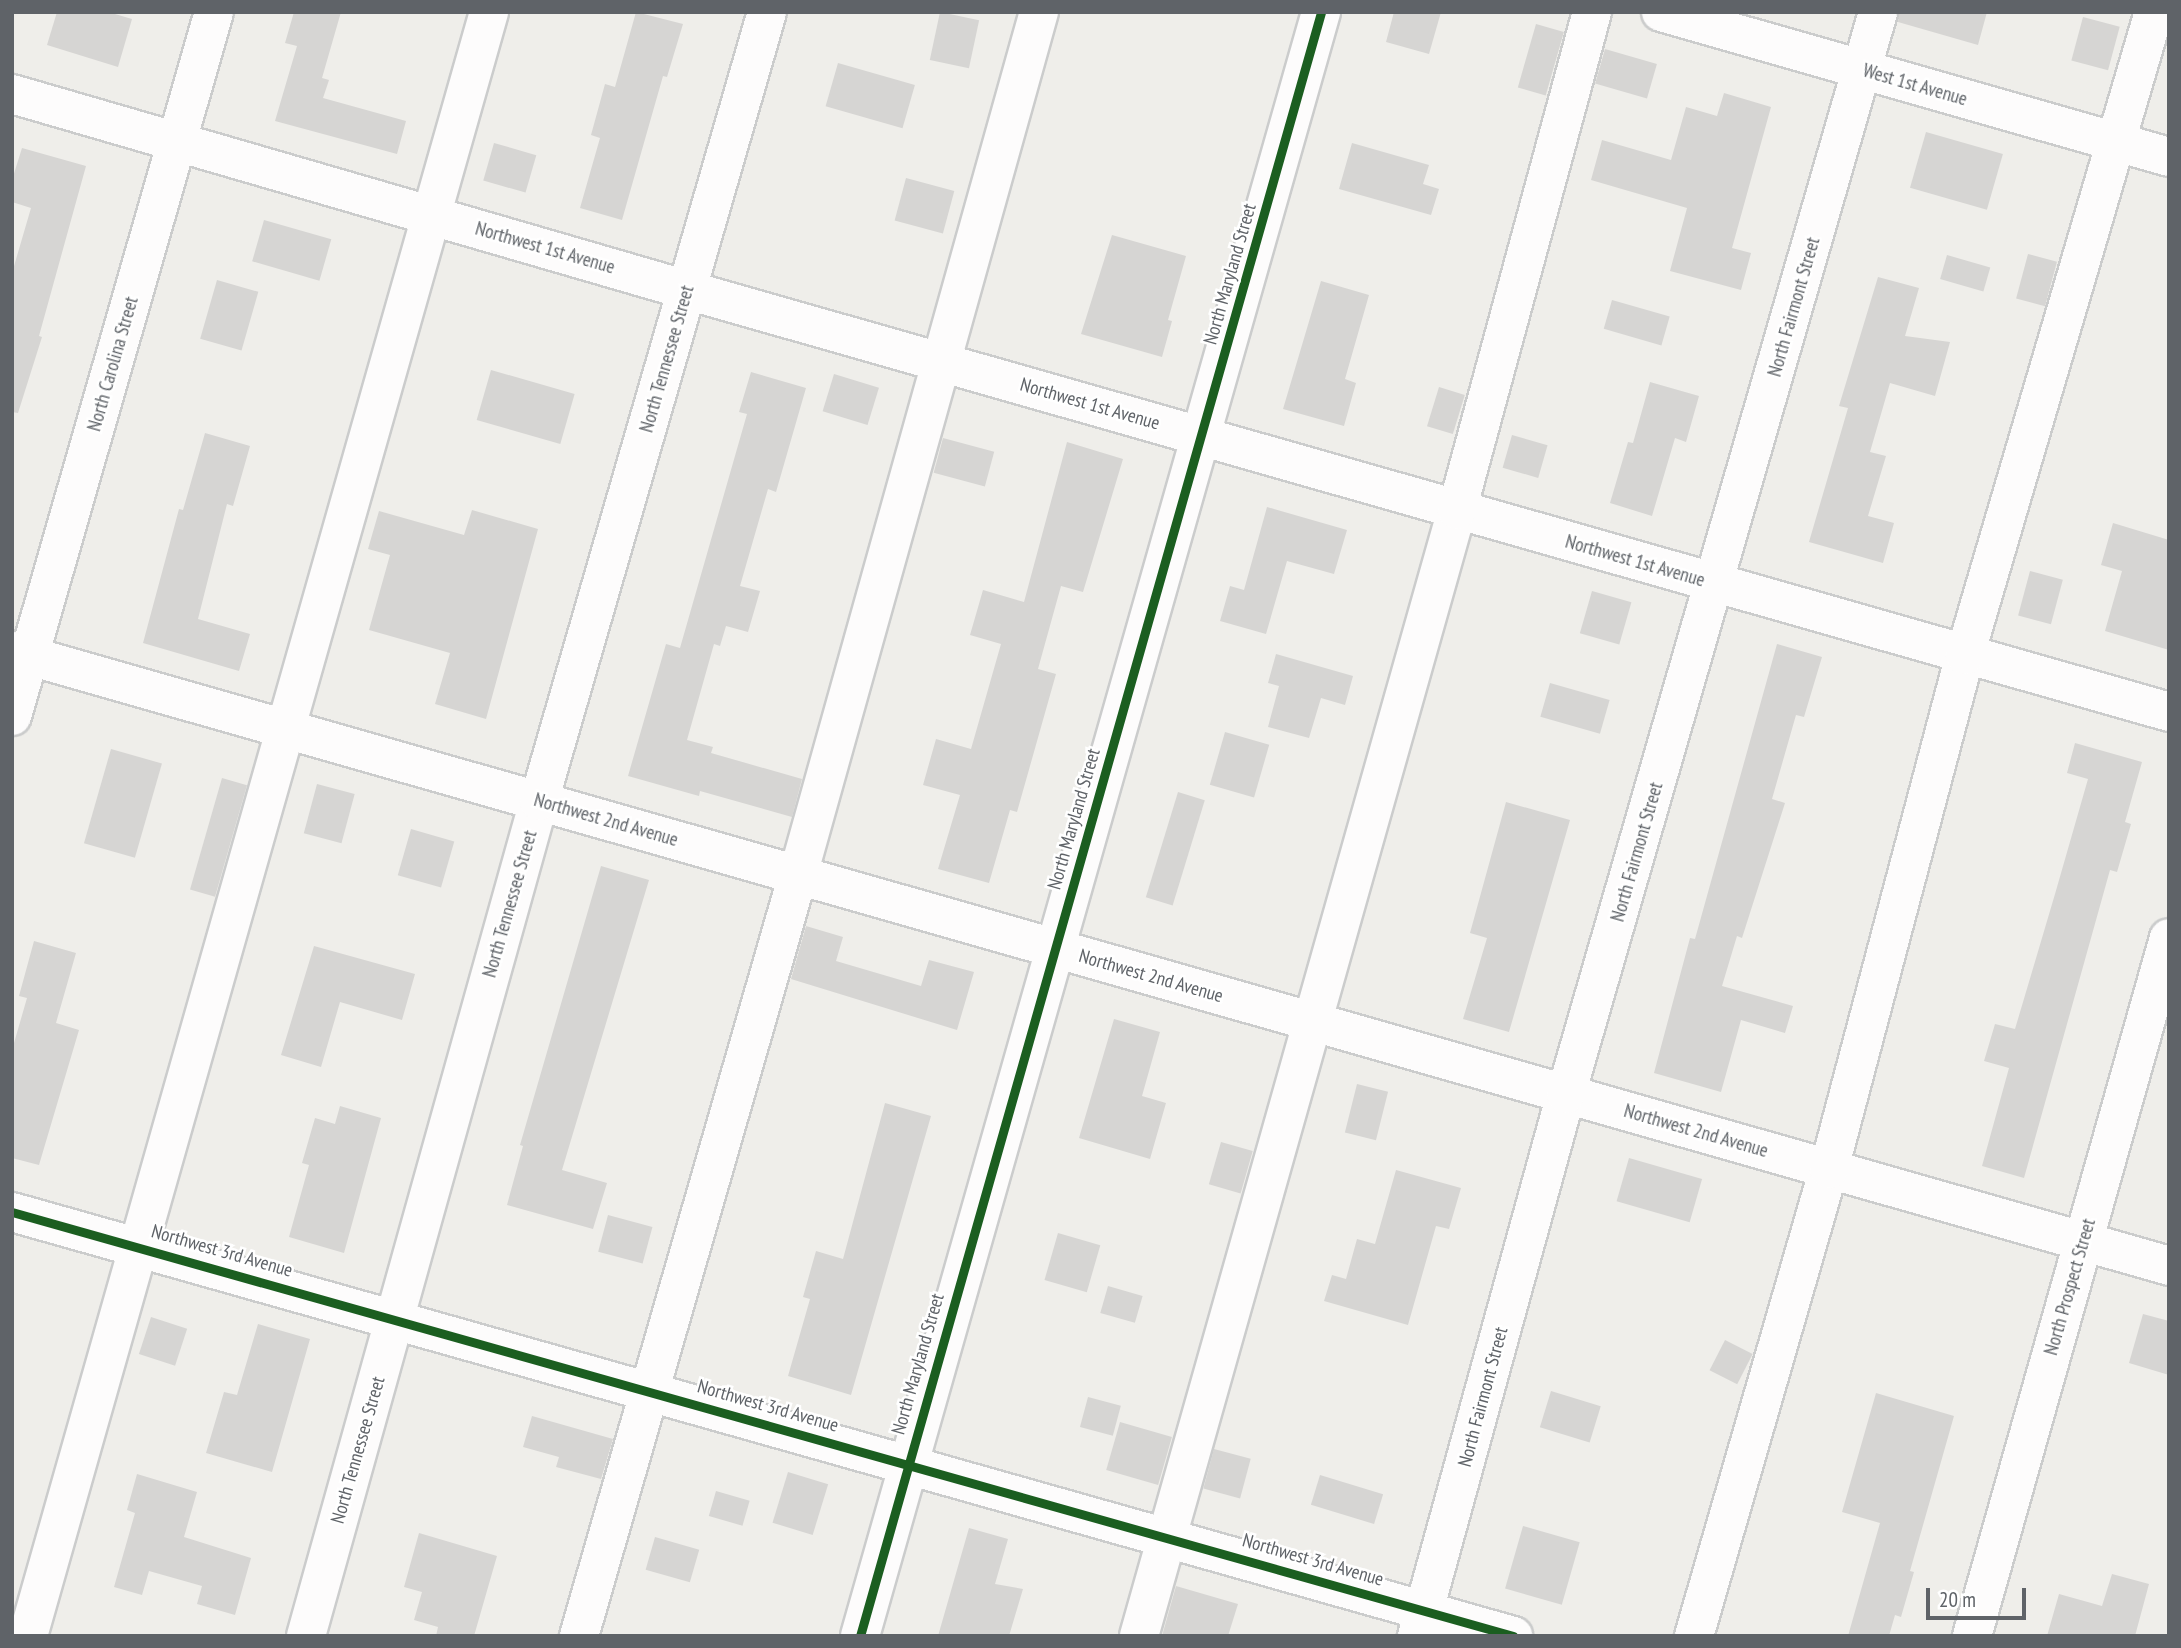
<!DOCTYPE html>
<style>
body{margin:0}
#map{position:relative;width:2181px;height:1648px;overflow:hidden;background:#efeeea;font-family:"PT Sans Narrow",sans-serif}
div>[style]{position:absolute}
.building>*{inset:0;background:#d6d5d3;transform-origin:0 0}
.roads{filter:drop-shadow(2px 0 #cbcccc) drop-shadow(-2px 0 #cbcccc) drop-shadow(0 2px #cbcccc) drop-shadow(0 -2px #cbcccc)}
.minor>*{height:38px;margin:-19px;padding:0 19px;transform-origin:19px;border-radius:19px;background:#fdfcfc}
.cycleway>*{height:9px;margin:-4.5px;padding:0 4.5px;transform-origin:4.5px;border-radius:4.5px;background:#1b5e20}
span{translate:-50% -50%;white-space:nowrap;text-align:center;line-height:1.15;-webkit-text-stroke:5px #fff;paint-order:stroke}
.street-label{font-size:19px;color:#5f6368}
.frame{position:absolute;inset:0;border:14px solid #5f6368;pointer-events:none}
.scale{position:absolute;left:1926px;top:1588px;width:100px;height:32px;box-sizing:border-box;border:4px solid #5f6368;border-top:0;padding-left:9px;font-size:21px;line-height:24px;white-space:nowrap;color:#5f6368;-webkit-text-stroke:5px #fff;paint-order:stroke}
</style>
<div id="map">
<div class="building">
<i style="clip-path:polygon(57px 12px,108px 12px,132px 19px,118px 67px,47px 45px)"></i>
<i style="clip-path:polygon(294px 12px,341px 12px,322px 78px,329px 80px,323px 98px,406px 121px,397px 154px,275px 121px,297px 46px,285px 43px)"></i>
<i style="clip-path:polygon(636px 12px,683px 24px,667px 77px,663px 76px,622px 220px,580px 208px,600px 138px,591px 135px,605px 84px,615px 87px)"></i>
<i style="left:940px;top:12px;width:40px;height:49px;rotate:12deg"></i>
<i style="clip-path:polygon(1394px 12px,1441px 12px,1429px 54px,1386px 42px)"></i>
<i style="clip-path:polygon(1899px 12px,1987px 12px,1978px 45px,1898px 22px)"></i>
<i style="left:2083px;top:17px;width:38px;height:45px;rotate:15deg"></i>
<i style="left:1536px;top:24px;width:29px;height:66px;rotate:16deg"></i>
<i style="left:1605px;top:49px;width:54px;height:36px;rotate:16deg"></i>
<i style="left:838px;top:63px;width:80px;height:45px;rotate:16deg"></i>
<i style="clip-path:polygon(1724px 93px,1771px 107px,1732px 248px,1751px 253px,1741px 290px,1670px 271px,1687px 208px,1591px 180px,1602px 140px,1671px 160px,1686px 107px,1717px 116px)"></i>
<i style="left:1926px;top:132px;width:80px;height:58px;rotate:16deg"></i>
<i style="left:494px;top:143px;width:44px;height:39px;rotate:16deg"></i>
<i style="clip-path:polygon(1352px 143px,1429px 165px,1423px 184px,1439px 189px,1431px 215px,1339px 189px)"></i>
<i style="clip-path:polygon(22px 148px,86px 166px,39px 336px,42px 337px,18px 413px,12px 412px,12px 273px,31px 208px,12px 202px,12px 180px)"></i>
<i style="left:906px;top:178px;width:50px;height:44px;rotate:15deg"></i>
<i style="left:264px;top:220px;width:70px;height:43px;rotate:16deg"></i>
<i style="clip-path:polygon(1112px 235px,1186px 256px,1168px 320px,1172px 321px,1162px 357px,1081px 334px)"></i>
<i style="left:2028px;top:254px;width:30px;height:46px;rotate:15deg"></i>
<i style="left:1947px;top:255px;width:45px;height:25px;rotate:16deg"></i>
<i style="clip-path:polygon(1878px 277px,1919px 288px,1905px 336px,1950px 342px,1935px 396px,1890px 383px,1870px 452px,1886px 456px,1868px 516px,1894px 523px,1883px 563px,1809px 542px,1848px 408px,1839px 406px)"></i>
<i style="left:217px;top:280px;width:43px;height:61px;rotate:16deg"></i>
<i style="clip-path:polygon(1321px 281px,1369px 295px,1345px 379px,1356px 383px,1344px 426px,1283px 409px)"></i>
<i style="left:1612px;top:300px;width:60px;height:30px;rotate:16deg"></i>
<i style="left:491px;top:370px;width:87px;height:52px;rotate:16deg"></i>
<i style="clip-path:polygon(751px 372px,806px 388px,776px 492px,768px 489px,740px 586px,760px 591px,748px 632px,726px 626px,720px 646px,714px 644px,687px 740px,713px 747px,711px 753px,802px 779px,792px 817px,700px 791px,699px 796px,628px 776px,666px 644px,680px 648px,747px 414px,739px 412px)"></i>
<i style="left:834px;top:374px;width:47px;height:39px;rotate:17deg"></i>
<i style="clip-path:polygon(1650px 382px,1699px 396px,1686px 442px,1675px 438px,1652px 516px,1610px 503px,1628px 442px,1633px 443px)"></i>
<i style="left:1439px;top:387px;width:27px;height:41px;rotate:17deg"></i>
<i style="clip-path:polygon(205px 433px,250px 446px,233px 506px,227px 504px,198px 619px,250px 634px,239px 671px,143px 643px,179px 509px,183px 510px)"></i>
<i style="left:1512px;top:435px;width:37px;height:34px;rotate:16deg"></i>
<i style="left:943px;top:438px;width:53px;height:36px;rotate:15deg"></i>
<i style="clip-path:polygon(1067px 442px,1123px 459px,1083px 592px,1061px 586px,1038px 669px,1056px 674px,1017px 812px,1010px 810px,989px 883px,938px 869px,960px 795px,923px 785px,936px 739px,971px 749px,1001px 644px,970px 635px,983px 590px,1024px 602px)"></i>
<i style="clip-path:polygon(1267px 507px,1347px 530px,1334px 574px,1287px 561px,1266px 634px,1220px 621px,1230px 586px,1244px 590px)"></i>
<i style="clip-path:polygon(472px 510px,538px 529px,486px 719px,435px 704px,450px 653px,369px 630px,390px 555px,368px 549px,379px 511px,464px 535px)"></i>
<i style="clip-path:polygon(2113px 523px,2169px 540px,2169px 650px,2105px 631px,2122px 571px,2101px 565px)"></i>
<i style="left:2030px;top:571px;width:34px;height:46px;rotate:15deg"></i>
<i style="left:1592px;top:591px;width:41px;height:44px;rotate:16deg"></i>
<i style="clip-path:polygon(1777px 644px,1822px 657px,1804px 717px,1796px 715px,1772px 799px,1785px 803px,1742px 938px,1737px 936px,1722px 986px,1793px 1006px,1785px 1033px,1741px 1020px,1721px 1092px,1654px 1073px,1690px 938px,1695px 939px)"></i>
<i style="clip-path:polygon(1276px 654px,1353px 676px,1345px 705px,1321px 698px,1309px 738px,1268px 727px,1279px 686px,1268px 683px)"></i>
<i style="left:1550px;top:683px;width:62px;height:35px;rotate:16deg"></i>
<i style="left:1225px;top:732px;width:46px;height:55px;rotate:16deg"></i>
<i style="clip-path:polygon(2075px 743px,2142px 762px,2125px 822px,2131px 824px,2117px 872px,2110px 870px,2024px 1178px,1982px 1166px,2009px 1068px,1984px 1061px,1995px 1024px,2015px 1029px,2055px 894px,2088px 779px,2067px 773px)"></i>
<i style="left:111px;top:749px;width:53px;height:98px;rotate:16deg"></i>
<i style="left:222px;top:778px;width:26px;height:116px;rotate:16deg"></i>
<i style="left:317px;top:784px;width:39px;height:51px;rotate:15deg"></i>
<i style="left:1178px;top:792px;width:28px;height:110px;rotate:17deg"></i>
<i style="clip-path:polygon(1506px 802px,1570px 820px,1509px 1032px,1463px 1019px,1487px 938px,1470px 933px)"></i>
<i style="left:411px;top:829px;width:45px;height:48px;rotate:16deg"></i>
<i style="clip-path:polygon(601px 866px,649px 880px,562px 1170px,607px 1183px,593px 1229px,507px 1205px,523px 1146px,520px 1145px)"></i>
<i style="clip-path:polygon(806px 926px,843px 937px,836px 961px,921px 986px,929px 960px,974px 972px,957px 1030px,791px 979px)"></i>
<i style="clip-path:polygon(34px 941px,76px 953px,56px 1023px,79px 1030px,39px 1165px,12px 1158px,12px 1050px,27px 998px,19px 996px)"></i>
<i style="clip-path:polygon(314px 946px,415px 974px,402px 1020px,340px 1002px,321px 1067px,281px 1055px)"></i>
<i style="clip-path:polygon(1114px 1019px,1160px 1032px,1142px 1096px,1166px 1103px,1150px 1159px,1079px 1138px)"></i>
<i style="left:1357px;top:1084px;width:32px;height:50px;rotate:14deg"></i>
<i style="clip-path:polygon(885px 1103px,931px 1116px,851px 1395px,788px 1376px,810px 1299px,803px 1297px,816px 1251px,843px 1259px)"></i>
<i style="clip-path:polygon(340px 1106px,381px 1118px,344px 1253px,289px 1237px,309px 1165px,302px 1163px,315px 1118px,335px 1124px)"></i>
<i style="left:1221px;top:1142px;width:33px;height:44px;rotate:16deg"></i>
<i style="left:1629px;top:1158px;width:76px;height:45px;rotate:16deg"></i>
<i style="clip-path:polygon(1396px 1170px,1461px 1188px,1449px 1229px,1436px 1226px,1408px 1325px,1324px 1301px,1332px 1275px,1346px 1279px,1357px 1239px,1375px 1244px)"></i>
<i style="left:608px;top:1215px;width:46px;height:38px;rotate:15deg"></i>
<i style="left:1058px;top:1233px;width:44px;height:49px;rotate:16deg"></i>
<i style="left:1108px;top:1286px;width:36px;height:28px;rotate:16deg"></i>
<i style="clip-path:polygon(2143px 1314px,2169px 1321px,2169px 1375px,2129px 1363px)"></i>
<i style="left:151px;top:1317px;width:38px;height:39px;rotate:18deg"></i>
<i style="clip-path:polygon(258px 1324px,310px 1339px,272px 1472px,206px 1453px,224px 1392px,237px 1395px)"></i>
<i style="left:1725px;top:1340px;width:31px;height:34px;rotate:27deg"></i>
<i style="left:1551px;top:1391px;width:52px;height:38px;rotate:17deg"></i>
<i style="clip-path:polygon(1876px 1393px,1954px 1416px,1910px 1571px,1914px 1572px,1901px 1617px,1895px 1615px,1889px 1636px,1848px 1636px,1880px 1523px,1842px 1512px)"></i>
<i style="left:1088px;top:1397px;width:34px;height:31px;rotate:15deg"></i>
<i style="clip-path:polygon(532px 1416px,613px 1439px,601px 1479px,556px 1467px,559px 1457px,523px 1447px)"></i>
<i style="left:1120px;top:1422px;width:54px;height:50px;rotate:16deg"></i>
<i style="left:1214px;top:1449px;width:38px;height:41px;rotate:15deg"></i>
<i style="left:788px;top:1472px;width:42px;height:53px;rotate:17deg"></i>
<i style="clip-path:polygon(137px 1474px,197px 1492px,184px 1537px,251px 1558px,235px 1615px,197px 1604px,202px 1586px,149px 1571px,142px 1595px,114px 1587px,135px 1513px,127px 1510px)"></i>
<i style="left:1320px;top:1475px;width:66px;height:31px;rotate:17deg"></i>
<i style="left:716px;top:1491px;width:35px;height:26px;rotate:16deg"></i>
<i style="left:1523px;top:1526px;width:59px;height:65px;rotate:16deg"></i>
<i style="clip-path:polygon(969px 1528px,1008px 1539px,995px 1584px,1023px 1589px,1009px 1636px,938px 1636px)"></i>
<i style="clip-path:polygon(419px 1533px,497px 1556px,474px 1636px,436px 1636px,438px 1627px,414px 1620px,422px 1592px,404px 1587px)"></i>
<i style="left:655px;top:1537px;width:46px;height:34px;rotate:16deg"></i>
<i style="clip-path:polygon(2112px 1574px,2149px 1584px,2135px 1636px,2047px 1636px,2059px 1594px,2102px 1606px)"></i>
<i style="clip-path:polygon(1176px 1586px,1238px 1604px,1228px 1636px,1162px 1636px)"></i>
</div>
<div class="roads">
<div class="minor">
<i style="left:1661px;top:12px;width:528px;rotate:15.93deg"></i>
<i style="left:12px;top:94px;width:703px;rotate:16.19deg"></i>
<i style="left:687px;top:290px;width:1541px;rotate:15.89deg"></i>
<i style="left:12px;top:651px;width:2243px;rotate:15.91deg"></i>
<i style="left:12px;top:716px;width:732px;rotate:-73.99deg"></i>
<i style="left:12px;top:1212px;width:1560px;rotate:15.77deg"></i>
<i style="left:28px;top:1636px;width:1688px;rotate:-74.15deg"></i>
<i style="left:306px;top:1636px;width:867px;rotate:-74.41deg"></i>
<i style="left:539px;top:801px;width:821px;rotate:-73.88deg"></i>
<i style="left:579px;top:1636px;width:792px;rotate:-73.95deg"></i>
<i style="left:798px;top:875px;width:896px;rotate:-74.4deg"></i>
<i style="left:860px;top:1636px;width:1688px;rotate:-74.15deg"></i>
<i style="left:1139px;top:1636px;width:1170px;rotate:-74.23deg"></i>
<i style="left:1457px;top:510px;width:516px;rotate:-74.83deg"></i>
<i style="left:1417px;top:1636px;width:562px;rotate:-74.63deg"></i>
<i style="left:1566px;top:1094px;width:1126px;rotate:-73.91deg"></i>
<i style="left:1694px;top:1636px;width:486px;rotate:-73.9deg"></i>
<i style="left:1829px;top:1169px;width:532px;rotate:-75.18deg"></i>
<i style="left:1965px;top:655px;width:670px;rotate:-73.62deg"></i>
<i style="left:1972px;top:1636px;width:725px;rotate:-74.24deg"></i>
</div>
</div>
<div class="cycleway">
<i style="left:12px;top:1212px;width:1560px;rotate:15.77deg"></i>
<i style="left:860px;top:1636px;width:1688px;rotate:-74.15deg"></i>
</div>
<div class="street-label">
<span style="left:1915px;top:85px;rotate:16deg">West 1st Avenue</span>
<span style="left:545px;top:248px;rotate:16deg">Northwest 1st Avenue</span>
<span style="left:1230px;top:274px;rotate:-74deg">North Maryland Street</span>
<span style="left:1794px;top:307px;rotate:-74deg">North Fairmont Street</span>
<span style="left:667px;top:359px;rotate:-74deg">North Tennessee Street</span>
<span style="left:113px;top:364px;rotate:-74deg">North Carolina Street</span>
<span style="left:1090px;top:404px;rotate:16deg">Northwest 1st Avenue</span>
<span style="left:1635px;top:561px;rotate:16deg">Northwest 1st Avenue</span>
<span style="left:1074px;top:819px;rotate:-74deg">North Maryland Street</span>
<span style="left:606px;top:820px;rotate:16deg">Northwest 2nd Avenue</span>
<span style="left:1637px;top:852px;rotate:-74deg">North Fairmont Street</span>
<span style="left:510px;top:904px;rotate:-74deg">North Tennessee Street</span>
<span style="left:1151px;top:976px;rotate:16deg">Northwest 2nd Avenue</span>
<span style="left:1696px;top:1131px;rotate:16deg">Northwest 2nd Avenue</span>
<span style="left:222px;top:1251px;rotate:16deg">Northwest 3rd Avenue</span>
<span style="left:2070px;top:1287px;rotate:-74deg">North Prospect Street</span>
<span style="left:918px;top:1364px;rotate:-74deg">North Maryland Street</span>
<span style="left:1483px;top:1397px;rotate:-75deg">North Fairmont Street</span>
<span style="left:768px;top:1406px;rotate:16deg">Northwest 3rd Avenue</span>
<span style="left:358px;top:1450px;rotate:-74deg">North Tennessee Street</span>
<span style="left:1313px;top:1560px;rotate:16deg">Northwest 3rd Avenue</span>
</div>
<div class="frame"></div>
<div class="scale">20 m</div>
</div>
